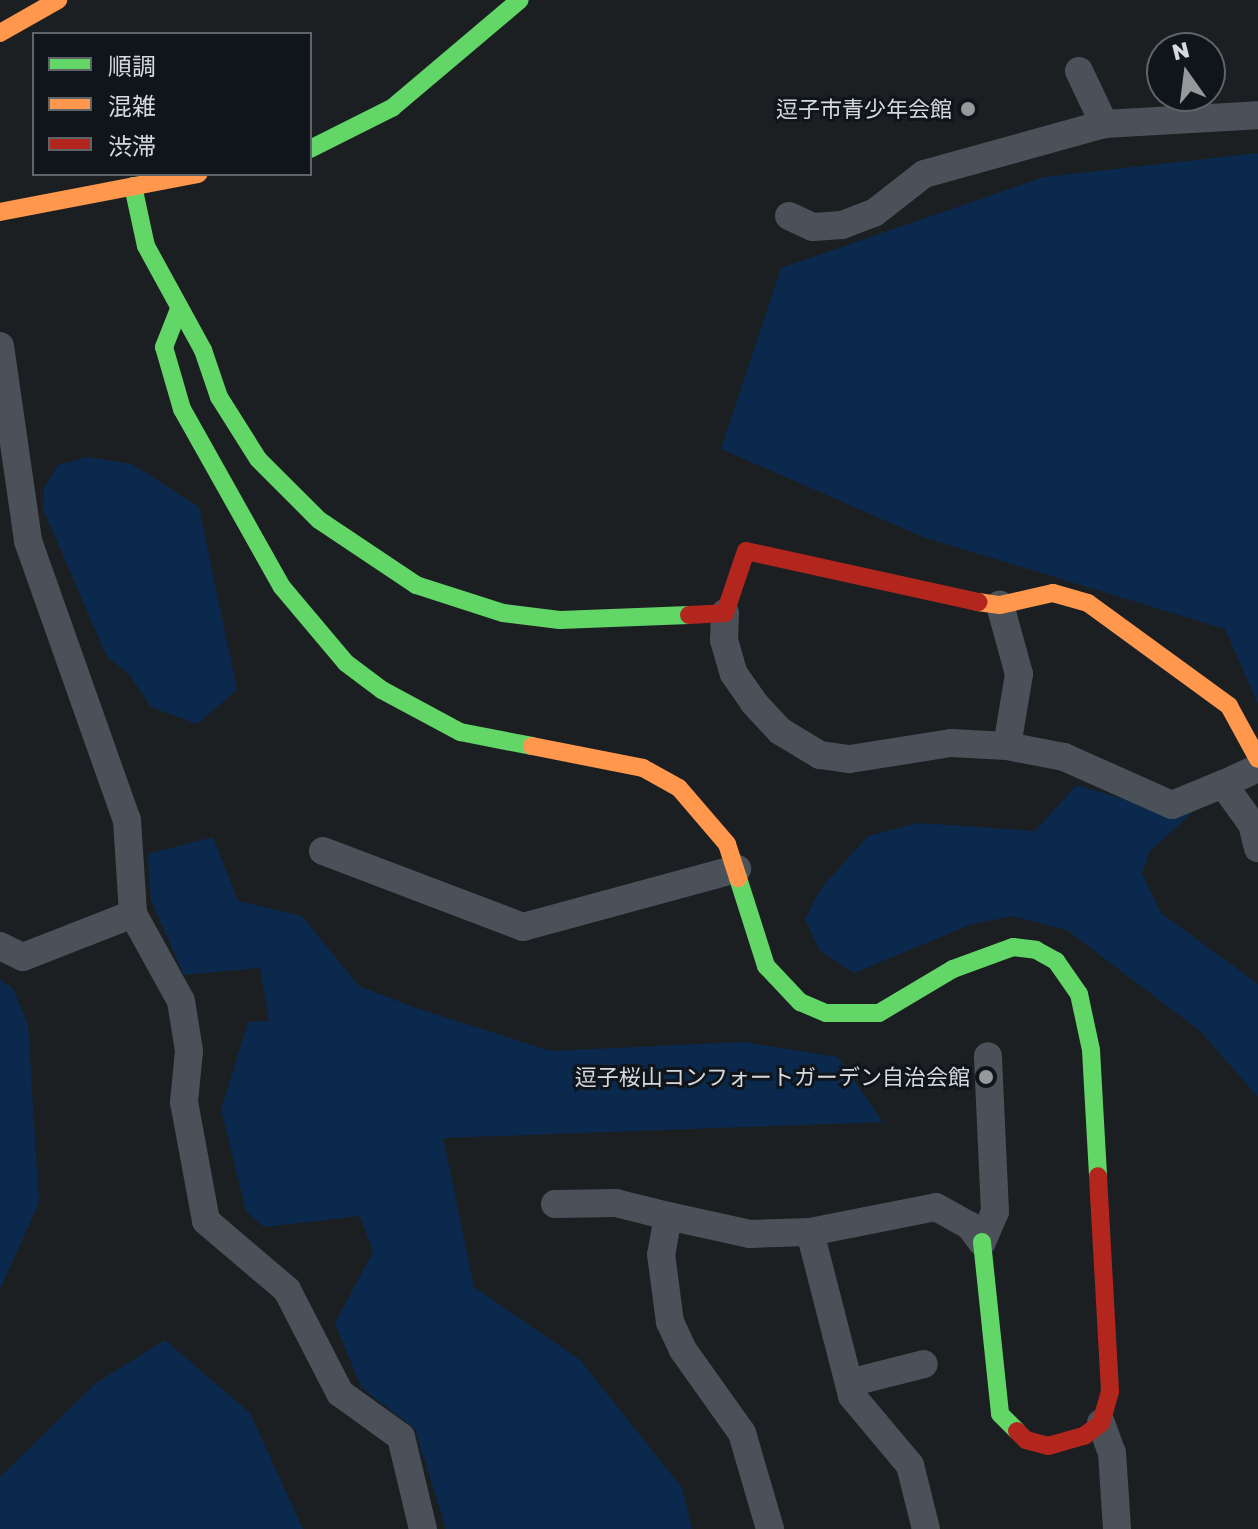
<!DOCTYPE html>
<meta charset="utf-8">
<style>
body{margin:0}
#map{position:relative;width:1258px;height:1529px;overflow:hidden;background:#1c1f22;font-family:"Golos Text","Noto Sans JP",sans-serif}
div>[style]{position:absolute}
.green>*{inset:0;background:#0a294d}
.street>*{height:28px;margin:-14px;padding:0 14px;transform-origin:14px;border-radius:14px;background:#4a5159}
.fast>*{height:18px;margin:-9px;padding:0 9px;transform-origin:9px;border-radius:9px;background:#63d668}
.slow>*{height:18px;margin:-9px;padding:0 9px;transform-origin:9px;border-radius:9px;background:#ff974d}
.jam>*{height:18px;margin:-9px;padding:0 9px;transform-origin:9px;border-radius:9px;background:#b3261e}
.dots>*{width:22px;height:22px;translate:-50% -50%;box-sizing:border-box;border:4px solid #10151b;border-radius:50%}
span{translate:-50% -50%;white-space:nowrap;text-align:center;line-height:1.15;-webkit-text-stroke:6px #10151b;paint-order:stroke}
.poi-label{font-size:22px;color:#d6dade}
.right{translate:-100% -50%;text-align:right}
.legend{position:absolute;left:32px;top:32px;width:280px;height:144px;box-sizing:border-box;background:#10151b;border:2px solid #5f6469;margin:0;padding:10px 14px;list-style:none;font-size:24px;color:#d6dade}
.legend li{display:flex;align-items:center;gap:16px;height:40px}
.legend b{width:40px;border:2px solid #5f6469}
.north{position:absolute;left:1146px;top:32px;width:80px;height:80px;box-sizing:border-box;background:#10151b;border:2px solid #5f6469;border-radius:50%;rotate:346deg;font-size:22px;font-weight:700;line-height:32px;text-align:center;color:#d6dade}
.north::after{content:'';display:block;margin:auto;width:28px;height:36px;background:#95999c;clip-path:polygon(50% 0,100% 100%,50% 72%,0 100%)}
</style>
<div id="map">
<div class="green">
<i style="clip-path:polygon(1258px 153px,1258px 704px,1225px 629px,923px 537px,721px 449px,781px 268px,1044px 177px)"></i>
<i style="clip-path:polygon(87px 457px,132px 464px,199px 507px,237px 690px,197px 724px,151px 707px,129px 674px,107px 657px,43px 509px,44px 488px,58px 465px)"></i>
<i style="clip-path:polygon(1077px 785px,1146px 806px,1192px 813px,1150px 851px,1142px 873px,1161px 913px,1258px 984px,1258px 1097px,1200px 1031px,1067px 930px,1013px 916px,972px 924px,854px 973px,820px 951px,805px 919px,822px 887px,868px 836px,918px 823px,1035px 831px)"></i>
<i style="clip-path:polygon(213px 837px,238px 901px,302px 916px,359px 986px,416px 1008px,551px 1051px,743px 1042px,838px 1057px,883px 1122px,443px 1138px,474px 1287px,580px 1360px,682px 1488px,692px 1529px,446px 1529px,415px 1429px,361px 1387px,335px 1323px,373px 1252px,360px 1216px,264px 1227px,246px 1211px,221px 1110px,248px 1022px,269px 1021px,260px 968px,184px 975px,151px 900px,148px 854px)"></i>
<i style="clip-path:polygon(0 980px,13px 988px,28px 1025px,39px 1203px,0 1289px)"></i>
<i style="clip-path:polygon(165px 1340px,250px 1413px,303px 1529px,0 1529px,0 1477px,96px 1383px)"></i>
</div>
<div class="street">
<i style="left:1079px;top:71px;width:59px;rotate:64.7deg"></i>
<i style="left:1104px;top:124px;width:154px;rotate:-3.3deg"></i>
<i style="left:789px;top:216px;width:26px;rotate:25deg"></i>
<i style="left:813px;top:227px;width:29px;rotate:-4deg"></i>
<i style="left:842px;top:225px;width:34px;rotate:-21deg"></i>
<i style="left:874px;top:213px;width:63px;rotate:-38deg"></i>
<i style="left:924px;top:174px;width:187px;rotate:-15.5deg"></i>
<i style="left:0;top:346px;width:197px;rotate:81.8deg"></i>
<i style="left:28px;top:541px;width:296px;rotate:70.5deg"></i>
<i style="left:127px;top:820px;width:94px;rotate:86.3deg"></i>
<i style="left:133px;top:914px;width:99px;rotate:61.1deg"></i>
<i style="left:181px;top:1001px;width:51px;rotate:80.9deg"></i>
<i style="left:189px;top:1051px;width:51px;rotate:95.6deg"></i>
<i style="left:184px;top:1102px;width:121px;rotate:79.5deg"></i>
<i style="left:206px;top:1221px;width:106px;rotate:40.4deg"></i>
<i style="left:287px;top:1290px;width:116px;rotate:62.8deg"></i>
<i style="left:340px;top:1393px;width:75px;rotate:35.8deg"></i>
<i style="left:401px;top:1437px;width:95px;rotate:76.6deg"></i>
<i style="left:725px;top:613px;width:27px;rotate:92deg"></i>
<i style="left:724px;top:640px;width:35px;rotate:74deg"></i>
<i style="left:734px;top:674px;width:35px;rotate:55deg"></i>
<i style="left:754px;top:703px;width:38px;rotate:47deg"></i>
<i style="left:780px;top:731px;width:47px;rotate:31deg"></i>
<i style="left:820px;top:755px;width:30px;rotate:8deg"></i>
<i style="left:850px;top:759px;width:102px;rotate:-9deg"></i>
<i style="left:951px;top:743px;width:56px;rotate:3.1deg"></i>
<i style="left:1007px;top:746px;width:73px;rotate:-80.5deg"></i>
<i style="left:1019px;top:674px;width:72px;rotate:-105.4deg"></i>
<i style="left:1007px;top:746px;width:58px;rotate:10.9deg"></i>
<i style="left:1064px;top:757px;width:118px;rotate:24deg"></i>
<i style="left:1172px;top:805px;width:55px;rotate:-22.4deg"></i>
<i style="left:1258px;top:768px;width:38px;rotate:155deg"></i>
<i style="left:1223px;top:784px;width:49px;rotate:54.1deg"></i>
<i style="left:1252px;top:824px;width:25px;rotate:76deg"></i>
<i style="left:323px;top:851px;width:214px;rotate:20.8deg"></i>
<i style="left:523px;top:927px;width:222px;rotate:-15.2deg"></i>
<i style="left:0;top:946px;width:25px;rotate:26deg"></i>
<i style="left:23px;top:957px;width:118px;rotate:-21.4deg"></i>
<i style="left:555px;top:1204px;width:61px;rotate:-0.9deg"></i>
<i style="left:616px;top:1203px;width:54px;rotate:14deg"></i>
<i style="left:668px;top:1216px;width:39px;rotate:100deg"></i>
<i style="left:661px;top:1254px;width:69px;rotate:82.5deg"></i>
<i style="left:670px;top:1322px;width:31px;rotate:65deg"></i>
<i style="left:683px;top:1350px;width:102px;rotate:54.6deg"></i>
<i style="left:742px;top:1433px;width:100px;rotate:73.7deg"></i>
<i style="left:668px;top:1216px;width:84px;rotate:12.4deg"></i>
<i style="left:750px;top:1234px;width:60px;rotate:-1.9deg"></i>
<i style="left:810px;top:1232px;width:128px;rotate:-11.2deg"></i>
<i style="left:936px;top:1207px;width:38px;rotate:29deg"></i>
<i style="left:969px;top:1225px;width:21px;rotate:53deg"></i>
<i style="left:982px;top:1242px;width:33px;rotate:-67deg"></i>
<i style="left:995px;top:1212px;width:156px;rotate:-92.6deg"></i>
<i style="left:810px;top:1232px;width:169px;rotate:75.6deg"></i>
<i style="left:852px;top:1396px;width:90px;rotate:50deg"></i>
<i style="left:910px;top:1465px;width:66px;rotate:76deg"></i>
<i style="left:849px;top:1383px;width:77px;rotate:-14.2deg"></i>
<i style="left:1101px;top:1423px;width:32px;rotate:70deg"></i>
<i style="left:1112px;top:1453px;width:76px;rotate:86.2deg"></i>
</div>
<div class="fast">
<i style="left:310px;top:149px;width:92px;rotate:-26.6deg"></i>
<i style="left:392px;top:108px;width:167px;rotate:-40.2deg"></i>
<i style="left:133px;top:186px;width:61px;rotate:77.8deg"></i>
<i style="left:146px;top:246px;width:119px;rotate:61.3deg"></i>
<i style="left:203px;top:350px;width:50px;rotate:71.2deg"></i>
<i style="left:219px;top:397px;width:73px;rotate:57.8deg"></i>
<i style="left:258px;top:459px;width:86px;rotate:45deg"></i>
<i style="left:319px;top:520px;width:117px;rotate:33.8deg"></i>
<i style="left:416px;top:585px;width:91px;rotate:17.8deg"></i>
<i style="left:503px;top:613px;width:57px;rotate:7deg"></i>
<i style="left:560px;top:620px;width:129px;rotate:-2.2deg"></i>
<i style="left:179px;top:309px;width:41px;rotate:111.5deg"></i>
<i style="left:164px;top:347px;width:65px;rotate:73.8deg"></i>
<i style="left:182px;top:409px;width:204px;rotate:60.7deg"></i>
<i style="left:282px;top:587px;width:99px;rotate:49.9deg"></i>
<i style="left:346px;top:663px;width:45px;rotate:36.9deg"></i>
<i style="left:382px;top:690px;width:89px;rotate:28.3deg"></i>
<i style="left:460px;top:732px;width:73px;rotate:11deg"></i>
<i style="left:738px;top:878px;width:92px;rotate:72.3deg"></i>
<i style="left:766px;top:966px;width:50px;rotate:46.6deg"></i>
<i style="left:800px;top:1002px;width:28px;rotate:23deg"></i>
<i style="left:826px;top:1013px;width:53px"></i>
<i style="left:879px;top:1013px;width:86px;rotate:-30.7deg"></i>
<i style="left:953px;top:969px;width:64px;rotate:-20.1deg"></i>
<i style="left:1013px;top:947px;width:23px;rotate:7deg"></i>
<i style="left:1036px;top:950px;width:23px;rotate:29deg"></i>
<i style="left:1056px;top:961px;width:40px;rotate:55.1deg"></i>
<i style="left:1079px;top:994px;width:57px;rotate:77.9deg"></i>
<i style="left:1091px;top:1050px;width:126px;rotate:86.8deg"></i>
<i style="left:982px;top:1242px;width:173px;rotate:84deg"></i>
<i style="left:1000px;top:1414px;width:24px;rotate:45deg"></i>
</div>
<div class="slow">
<i style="left:0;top:33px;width:67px;rotate:-29.6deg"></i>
<i style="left:0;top:212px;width:202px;rotate:-10.9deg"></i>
<i style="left:978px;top:602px;width:22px;rotate:8deg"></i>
<i style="left:1000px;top:605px;width:54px;rotate:-12.8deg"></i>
<i style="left:1053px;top:593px;width:36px;rotate:16deg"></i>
<i style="left:1088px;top:603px;width:175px;rotate:36.1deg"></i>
<i style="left:1229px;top:706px;width:60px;rotate:61.3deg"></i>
<i style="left:532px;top:746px;width:113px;rotate:11.2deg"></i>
<i style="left:643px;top:768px;width:41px;rotate:29.1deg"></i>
<i style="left:679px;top:788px;width:74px;rotate:49.4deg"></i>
<i style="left:727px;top:844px;width:36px;rotate:72deg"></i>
</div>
<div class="jam">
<i style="left:689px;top:615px;width:36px;rotate:-3deg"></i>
<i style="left:725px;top:613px;width:65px;rotate:-71.3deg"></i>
<i style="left:746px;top:551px;width:238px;rotate:12.4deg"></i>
<i style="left:1017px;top:1431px;width:13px;rotate:45deg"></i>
<i style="left:1026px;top:1440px;width:23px;rotate:15deg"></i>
<i style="left:1048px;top:1446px;width:37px;rotate:-16deg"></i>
<i style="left:1084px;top:1436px;width:21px;rotate:-37deg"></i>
<i style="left:1101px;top:1423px;width:33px;rotate:-74deg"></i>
<i style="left:1110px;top:1391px;width:215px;rotate:-93.2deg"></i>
</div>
<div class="dots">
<i style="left:968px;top:109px;background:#95999c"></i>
<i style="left:986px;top:1077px;background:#95999c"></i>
</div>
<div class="poi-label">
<span class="right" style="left:952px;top:109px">逗子市青少年会館</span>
<span class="right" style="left:970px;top:1077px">逗子桜山コンフォートガーデン自治会館</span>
</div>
<ul class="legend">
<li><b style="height:10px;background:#63d668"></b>順調</li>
<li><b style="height:10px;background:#ff974d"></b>混雑</li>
<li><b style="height:10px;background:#b3261e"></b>渋滞</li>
</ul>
<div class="north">N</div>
</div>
